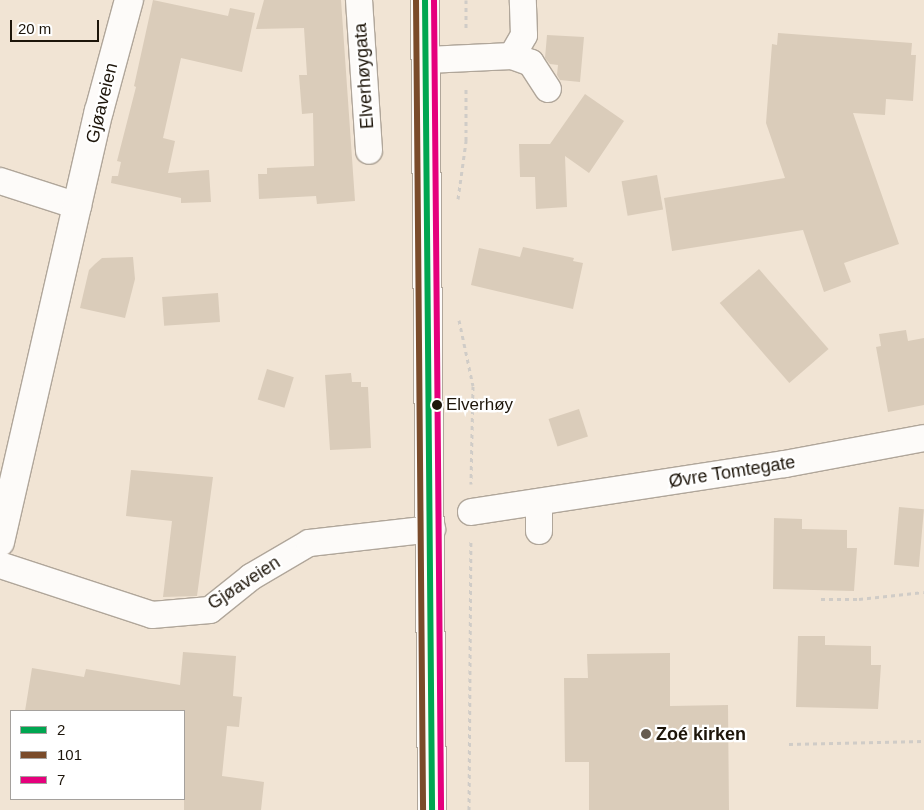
<!DOCTYPE html>
<meta charset="utf-8">
<style>
body{margin:0}
#map{position:relative;width:924px;height:810px;overflow:hidden;background:#f1e4d4;font-family:Arial,sans-serif}
div>[style]{position:absolute}
.building>*{inset:0;background:#daccba;transform-origin:0 0}
.path>*{height:3px;margin-top:-1.5px;transform-origin:0;background:repeating-linear-gradient(90deg,#d0ccc7 0 4px,transparent 0 8px)}
.roads{filter:drop-shadow(1px 0 #b0a69a) drop-shadow(-1px 0 #b0a69a) drop-shadow(0 1px #b0a69a) drop-shadow(0 -1px #b0a69a)}
.street>*{height:26px;margin:-13px;padding:0 13px;transform-origin:13px;border-radius:13px;background:#fdfbf9}
.secondary>*{height:28px;margin:-14px;padding:0 14px;transform-origin:14px;border-radius:14px;background:#fdfbf9}
.highway>*{height:28px;margin:-14px;padding:0 14px;transform-origin:14px;border-radius:14px;background:#fdfbf9}
.bus-1>*{height:6px;margin:-3px;padding:0 3px;transform-origin:3px;border-radius:3px;background:#00a651}
.bus-2>*{height:6px;margin:-3px;padding:0 3px;transform-origin:3px;border-radius:3px;background:#7a4b2a}
.bus-3>*{height:6px;margin:-3px;padding:0 3px;transform-origin:3px;border-radius:3px;background:#e5007d}
.dots>*{width:14px;height:14px;translate:-50% -50%;box-sizing:border-box;border:2px solid #fff;border-radius:50%}
span{translate:-50% -50%;white-space:nowrap;text-align:center;line-height:1.15;-webkit-text-stroke:4.5px #fff;paint-order:stroke}
.bus-label{font-size:17px;color:#1d150a}
.left{translate:0 -50%;text-align:left}
.street-label{font-size:18px;color:#1d150a}
.poi-label{font-size:18px;color:#1d150a;font-weight:700}
.legend{position:absolute;left:10px;top:710px;width:175px;height:90px;box-sizing:border-box;background:#fff;border:1px solid #a5a19d;margin:0;padding:6px 9px;list-style:none;font-size:15px;color:#1d150a}
.legend li{display:flex;align-items:center;gap:10px;height:25px}
.legend b{width:25px;border:1px solid #a5a19d}
.scale{position:absolute;left:10px;top:20px;width:89px;height:22px;box-sizing:border-box;border:2px solid #1d150a;border-top:0;padding-left:6px;font-size:15px;line-height:18px;white-space:nowrap;color:#1d150a;-webkit-text-stroke:4px #fff;paint-order:stroke}
</style>
<div id="map">
<div class="building">
<i style="clip-path:polygon(153px 0,228px 16px,230px 8px,255px 13px,242px 72px,181px 58px,163px 138px,175px 141px,168px 173px,209px 170px,211px 202px,181px 203px,181px 198px,111px 183px,112px 176px,118px 176px,121px 162px,117px 161px,136px 87px,134px 86px)"></i>
<i style="clip-path:polygon(264px 0,341px 0,355px 201px,317px 204px,316px 196px,259px 199px,258px 174px,267px 174px,267px 168px,314px 166px,313px 113px,302px 114px,299px 75px,307px 75px,304px 28px,256px 29px)"></i>
<i style="clip-path:polygon(778px 33px,912px 43px,911px 55px,916px 55px,913px 101px,886px 99px,885px 115px,853px 113px,899px 244px,844px 263px,851px 282px,824px 292px,803px 230px,672px 251px,664px 198px,785px 178px,766px 123px,772px 44px,777px 45px)"></i>
<i style="clip-path:polygon(547px 35px,584px 37px,580px 82px,560px 80px,557px 75px,558px 65px,550px 64px,545px 58px)"></i>
<i style="clip-path:polygon(585px 94px,624px 121px,589px 173px,565px 156px,567px 207px,536px 209px,535px 177px,520px 177px,519px 144px,550px 144px)"></i>
<i style="left:657px;top:175px;width:35px;height:36px;rotate:80deg"></i>
<i style="clip-path:polygon(523px 247px,574px 258px,573px 261px,583px 263px,573px 309px,471px 285px,479px 248px,520px 257px)"></i>
<i style="clip-path:polygon(133px 257px,135px 279px,125px 318px,80px 308px,89px 270px,95px 264px,102px 258px)"></i>
<i style="left:759px;top:269px;width:106px;height:52px;rotate:49deg"></i>
<i style="left:218px;top:293px;width:29px;height:56px;rotate:86deg"></i>
<i style="clip-path:polygon(906px 330px,908px 341px,924px 338px,924px 405px,888px 412px,876px 347px,881px 346px,879px 334px)"></i>
<i style="left:267px;top:369px;width:28px;height:32px;rotate:17deg"></i>
<i style="clip-path:polygon(351px 373px,352px 382px,361px 382px,361px 387px,368px 387px,371px 448px,330px 450px,325px 375px)"></i>
<i style="left:579px;top:409px;width:29px;height:32px;rotate:72deg"></i>
<i style="clip-path:polygon(131px 470px,213px 477px,197px 596px,163px 597px,172px 521px,126px 516px)"></i>
<i style="left:899px;top:507px;width:25px;height:58px;rotate:5deg"></i>
<i style="clip-path:polygon(774px 518px,802px 519px,802px 529px,847px 530px,847px 548px,857px 548px,854px 591px,773px 589px)"></i>
<i style="clip-path:polygon(798px 636px,825px 636px,825px 645px,871px 646px,871px 665px,881px 665px,878px 709px,796px 707px)"></i>
<i style="clip-path:polygon(183px 652px,236px 656px,233px 696px,242px 697px,239px 727px,227px 726px,222px 776px,264px 782px,261px 810px,184px 810px,184px 711px,25px 711px,32px 668px,84px 677px,86px 669px,180px 685px)"></i>
<i style="clip-path:polygon(670px 653px,670px 706px,728px 705px,729px 810px,589px 810px,589px 762px,565px 762px,564px 678px,588px 678px,587px 654px)"></i>
</div>
<div class="path">
<i style="left:466px;top:0;width:29px;rotate:90deg"></i>
<i style="left:458px;top:199px;width:59px;rotate:-82.1deg"></i>
<i style="left:466px;top:141px;width:55px;rotate:-90deg"></i>
<i style="left:459px;top:320px;width:67px;rotate:78deg"></i>
<i style="left:473px;top:386px;width:98px;rotate:91.2deg"></i>
<i style="left:821px;top:599px;width:38px"></i>
<i style="left:859px;top:599px;width:65px;rotate:-6.1deg"></i>
<i style="left:789px;top:744px;width:135px;rotate:-1.3deg"></i>
<i style="left:469px;top:810px;width:269px;rotate:-89.6deg"></i>
</div>
<div class="roads">
<div class="street">
<i style="left:359px;top:0;width:151px;rotate:86.2deg"></i>
<i style="left:512px;top:56px;width:24px;rotate:-60deg"></i>
<i style="left:524px;top:35px;width:35px;rotate:-92deg"></i>
<i style="left:427px;top:60px;width:85px;rotate:-2.7deg"></i>
<i style="left:512px;top:56px;width:20px;rotate:20deg"></i>
<i style="left:531px;top:63px;width:31px;rotate:57deg"></i>
<i style="left:0;top:181px;width:82px;rotate:17.8deg"></i>
<i style="left:539px;top:503px;width:28px;rotate:90deg"></i>
<i style="left:471px;top:512px;width:318px;rotate:-8.7deg"></i>
<i style="left:785px;top:464px;width:141px;rotate:-10.6deg"></i>
<i style="left:0;top:565px;width:160px;rotate:18.2deg"></i>
<i style="left:152px;top:615px;width:58px;rotate:-4.9deg"></i>
<i style="left:210px;top:610px;width:53px;rotate:-38.8deg"></i>
<i style="left:251px;top:577px;width:67px;rotate:-30.4deg"></i>
<i style="left:309px;top:543px;width:124px;rotate:-6.5deg"></i>
</div>
<div class="secondary">
<i style="left:0;top:542px;width:442px;rotate:-77.1deg"></i>
<i style="left:99px;top:111px;width:115px;rotate:-74.9deg"></i>
</div>
<div class="highway">
<i style="left:425px;top:0;width:810px;rotate:89.5deg"></i>
</div>
</div>
<div class="bus-1">
<i style="left:425px;top:0;width:810px;rotate:89.5deg"></i>
</div>
<div class="bus-2">
<i style="left:416px;top:0;width:810px;rotate:89.5deg"></i>
</div>
<div class="bus-3">
<i style="left:434px;top:0;width:810px;rotate:89.5deg"></i>
</div>
<div class="dots">
<i style="left:437px;top:405px;background:#1d150a"></i>
<i style="left:646px;top:734px;background:#675d51"></i>
</div>
<div class="bus-label">
<span class="left" style="left:446px;top:405px">Elverhøy</span>
</div>
<div class="street-label">
<span style="left:364px;top:76px;rotate:-94deg">Elverhøygata</span>
<span style="left:102px;top:103px;rotate:-76deg">Gjøaveien</span>
<span style="left:732px;top:472px;rotate:-9deg">Øvre Tomtegate</span>
<span style="left:244px;top:583px;rotate:-33deg">Gjøaveien</span>
</div>
<div class="poi-label">
<span class="left" style="left:656px;top:734px">Zoé kirken</span>
</div>
<ul class="legend">
<li><b style="height:6px;background:#00a651"></b>2</li>
<li><b style="height:6px;background:#7a4b2a"></b>101</li>
<li><b style="height:6px;background:#e5007d"></b>7</li>
</ul>
<div class="scale">20 m</div>
</div>
